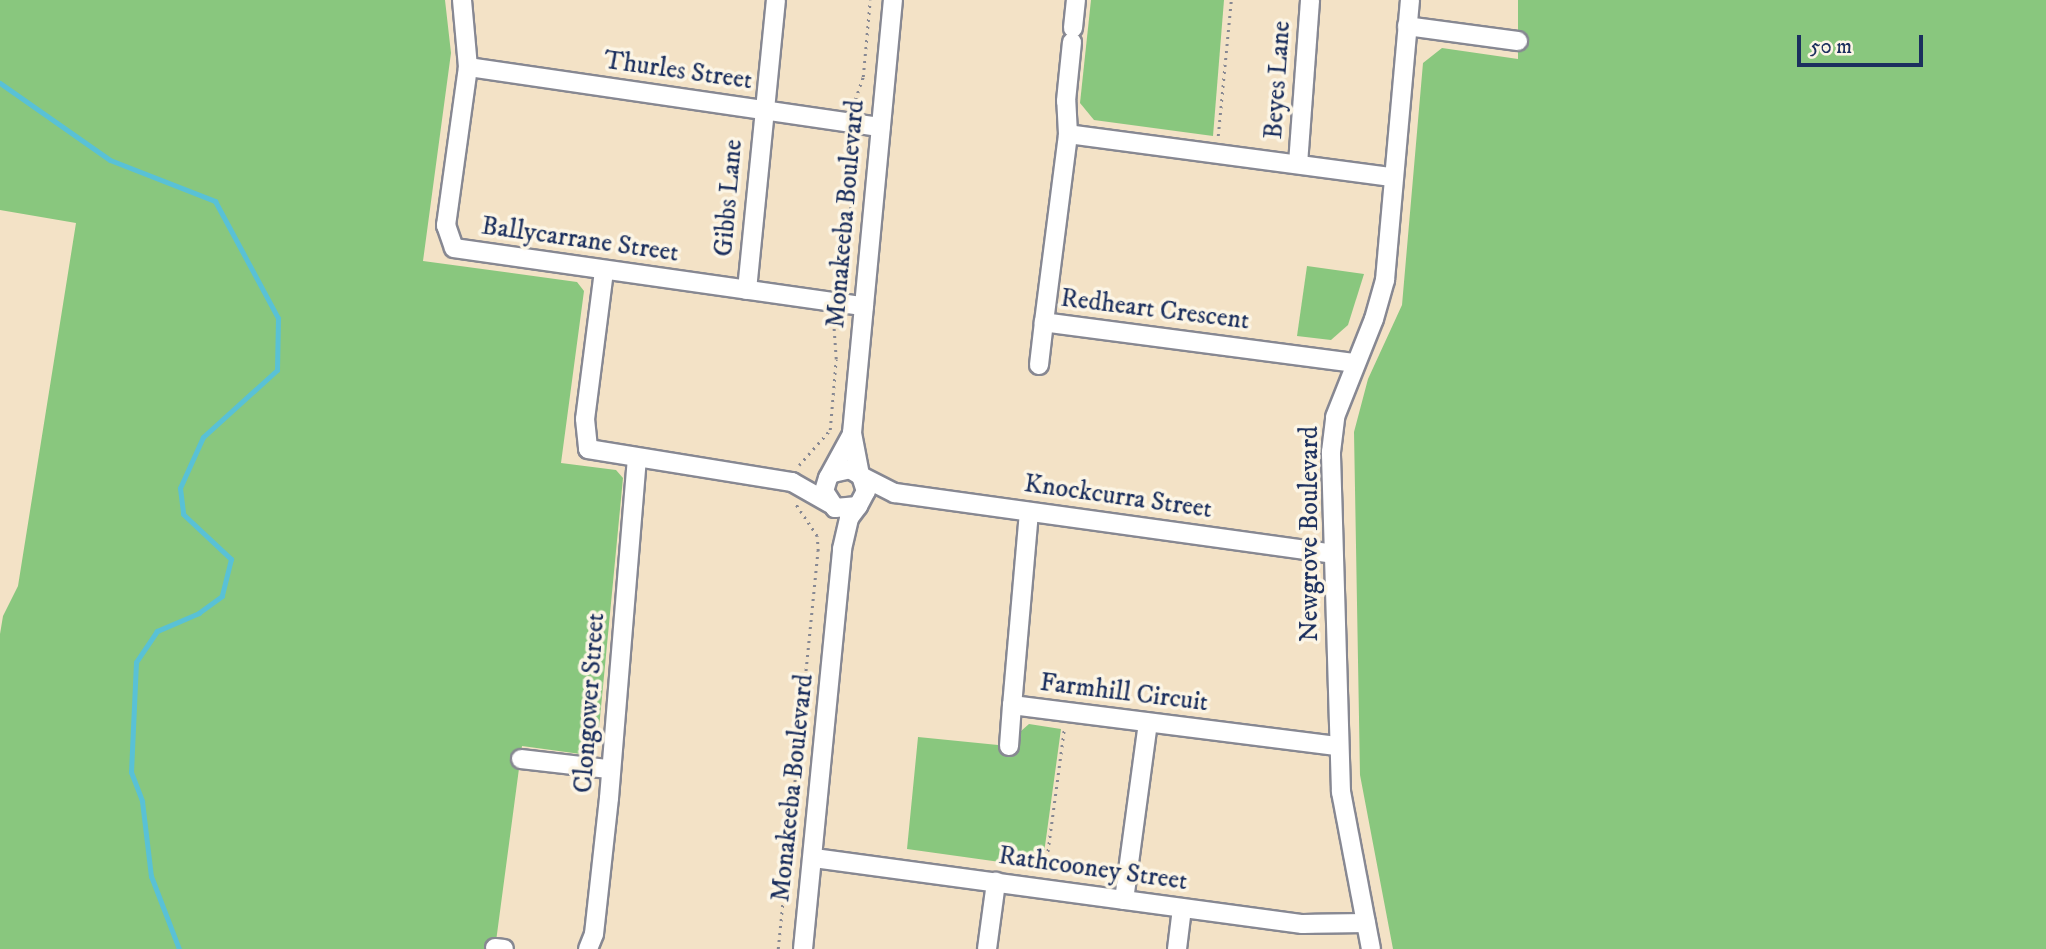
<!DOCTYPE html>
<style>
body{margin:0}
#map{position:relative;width:2046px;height:949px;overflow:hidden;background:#f3e2c6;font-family:"IM FELL DW Pica",serif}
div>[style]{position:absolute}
.green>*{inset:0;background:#89c77e}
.stream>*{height:5px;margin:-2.5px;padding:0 2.5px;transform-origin:2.5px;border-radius:2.5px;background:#59c1d6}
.path>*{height:2.5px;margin-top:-1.25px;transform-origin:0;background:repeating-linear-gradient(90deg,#878892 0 2px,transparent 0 7px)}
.roads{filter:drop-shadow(2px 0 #878892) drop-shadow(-2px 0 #878892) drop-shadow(0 2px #878892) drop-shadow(0 -2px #878892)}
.minor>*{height:18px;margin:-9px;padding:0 9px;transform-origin:9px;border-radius:9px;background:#fff}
span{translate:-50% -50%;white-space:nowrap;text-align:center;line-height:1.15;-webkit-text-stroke:7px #fcf5e5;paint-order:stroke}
.street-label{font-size:26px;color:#1b2f5e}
.scale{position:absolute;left:1797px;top:35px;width:126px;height:32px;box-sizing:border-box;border:4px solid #1b2f5e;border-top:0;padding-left:9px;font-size:21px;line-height:24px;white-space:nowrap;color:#1b2f5e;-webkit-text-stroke:5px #fcf5e5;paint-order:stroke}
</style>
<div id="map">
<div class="green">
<i style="clip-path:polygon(0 0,445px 0,451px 53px,423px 261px,577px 282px,584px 291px,561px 463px,616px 470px,623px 478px,597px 749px,588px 755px,522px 746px,495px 949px,0 949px,0 634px,3px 616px,18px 586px,76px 223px,0 210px)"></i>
<i style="clip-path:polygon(1091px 0,1224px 0,1213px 136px,1094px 120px,1080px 103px)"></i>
<i style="clip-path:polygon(1518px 0,2046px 0,2046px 949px,1393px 949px,1360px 775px,1354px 432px,1368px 379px,1402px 305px,1423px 63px,1442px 48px,1518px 59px)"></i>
<i style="clip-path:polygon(1307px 266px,1364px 274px,1348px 325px,1331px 340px,1297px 336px)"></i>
<i style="clip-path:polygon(1029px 724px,1061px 729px,1042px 868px,907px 849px,918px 737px,1019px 747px,1021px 731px)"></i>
</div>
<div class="stream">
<i style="left:0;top:83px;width:134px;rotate:35deg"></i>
<i style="left:110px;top:160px;width:113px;rotate:21.3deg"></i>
<i style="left:215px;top:201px;width:133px;rotate:61.7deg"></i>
<i style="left:278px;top:318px;width:52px;rotate:91.1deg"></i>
<i style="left:277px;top:370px;width:100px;rotate:137.8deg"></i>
<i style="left:203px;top:437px;width:56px;rotate:114.3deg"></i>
<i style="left:180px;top:488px;width:26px;rotate:83deg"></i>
<i style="left:183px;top:514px;width:66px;rotate:43.2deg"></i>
<i style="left:231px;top:559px;width:38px;rotate:104deg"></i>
<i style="left:222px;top:596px;width:29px;rotate:144deg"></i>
<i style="left:199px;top:613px;width:46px;rotate:156.8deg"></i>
<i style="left:157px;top:631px;width:37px;rotate:124deg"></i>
<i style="left:136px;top:662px;width:110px;rotate:92.6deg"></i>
<i style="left:131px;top:772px;width:31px;rotate:69deg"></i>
<i style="left:142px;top:801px;width:76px;rotate:83.2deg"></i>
<i style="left:151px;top:876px;width:78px;rotate:69deg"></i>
</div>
<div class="path">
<i style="left:853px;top:106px;width:31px;rotate:-71deg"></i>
<i style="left:863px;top:77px;width:77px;rotate:-84.8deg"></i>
<i style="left:1218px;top:136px;width:137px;rotate:-84.5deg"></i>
<i style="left:837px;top:286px;width:36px;rotate:-74deg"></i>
<i style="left:847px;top:251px;width:74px;rotate:-85.4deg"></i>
<i style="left:853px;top:177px;width:36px;rotate:-95deg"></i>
<i style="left:799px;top:465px;width:47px;rotate:-48.5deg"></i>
<i style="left:830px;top:430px;width:71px;rotate:-85.2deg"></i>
<i style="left:836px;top:359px;width:39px;rotate:-94deg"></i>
<i style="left:1045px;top:872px;width:143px;rotate:-82.4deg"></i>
<i style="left:778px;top:949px;width:400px;rotate:-84.3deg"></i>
<i style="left:818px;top:551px;width:15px;rotate:-94deg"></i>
<i style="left:817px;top:536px;width:40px;rotate:-124deg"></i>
</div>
<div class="roads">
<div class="minor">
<i style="left:462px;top:0;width:67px;rotate:84.9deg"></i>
<i style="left:468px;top:67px;width:160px;rotate:97.9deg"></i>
<i style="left:446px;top:225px;width:24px;rotate:71deg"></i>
<i style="left:454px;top:248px;width:414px;rotate:8.1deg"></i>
<i style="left:1407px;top:26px;width:112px;rotate:7.7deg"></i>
<i style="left:1073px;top:28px;width:28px;rotate:-84deg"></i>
<i style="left:468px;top:67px;width:417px;rotate:8.3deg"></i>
<i style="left:1068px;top:134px;width:33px;rotate:-93deg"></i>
<i style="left:1066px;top:101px;width:59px;rotate:-84.2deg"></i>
<i style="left:1298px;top:164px;width:164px;rotate:-85.8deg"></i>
<i style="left:604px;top:271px;width:149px;rotate:97.3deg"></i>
<i style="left:585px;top:419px;width:30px;rotate:84deg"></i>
<i style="left:588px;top:449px;width:207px;rotate:9.2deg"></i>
<i style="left:792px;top:482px;width:43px;rotate:29.6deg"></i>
<i style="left:747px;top:290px;width:291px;rotate:-84.3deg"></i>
<i style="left:1354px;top:363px;width:313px;rotate:-172.5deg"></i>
<i style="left:1044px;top:322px;width:190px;rotate:-82.7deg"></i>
<i style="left:1068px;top:134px;width:327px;rotate:7.6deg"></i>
<i style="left:1039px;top:365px;width:43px;rotate:-83.4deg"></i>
<i style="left:833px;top:473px;width:17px;rotate:-13deg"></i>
<i style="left:850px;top:469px;width:13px;rotate:32deg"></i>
<i style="left:861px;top:476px;width:16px;rotate:72deg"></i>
<i style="left:866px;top:491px;width:17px;rotate:118deg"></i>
<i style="left:858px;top:506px;width:23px;rotate:175deg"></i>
<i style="left:835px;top:508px;width:20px;rotate:-123deg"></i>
<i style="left:824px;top:491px;width:14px;rotate:-73deg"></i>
<i style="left:828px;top:478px;width:48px;rotate:-61.3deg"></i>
<i style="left:860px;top:475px;width:43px;rotate:-100.8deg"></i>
<i style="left:852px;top:433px;width:435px;rotate:-84.6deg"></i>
<i style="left:861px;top:476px;width:38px;rotate:27deg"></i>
<i style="left:895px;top:493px;width:442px;rotate:7.9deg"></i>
<i style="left:1029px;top:512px;width:194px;rotate:95deg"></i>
<i style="left:1012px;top:705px;width:329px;rotate:7.2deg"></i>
<i style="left:1009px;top:746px;width:41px;rotate:-85.8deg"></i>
<i style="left:521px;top:759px;width:88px;rotate:6.6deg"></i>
<i style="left:814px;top:858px;width:493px;rotate:7.7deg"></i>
<i style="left:1303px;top:924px;width:63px;rotate:-0.9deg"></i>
<i style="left:1124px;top:900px;width:179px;rotate:-82.3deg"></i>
<i style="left:495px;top:948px;width:9px;rotate:6deg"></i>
<i style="left:588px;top:949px;width:16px;rotate:-68deg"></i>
<i style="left:594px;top:934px;width:137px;rotate:-83.7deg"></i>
<i style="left:609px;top:798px;width:339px;rotate:-85.3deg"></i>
<i style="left:803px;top:949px;width:402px;rotate:-84.4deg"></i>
<i style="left:842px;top:549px;width:32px;rotate:-77deg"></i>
<i style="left:849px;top:518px;width:15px;rotate:-53deg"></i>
<i style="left:987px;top:949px;width:68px;rotate:-82.3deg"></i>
<i style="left:1177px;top:949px;width:41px;rotate:-83deg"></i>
<i style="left:1371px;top:949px;width:160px;rotate:-100.8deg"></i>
<i style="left:1341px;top:792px;width:340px;rotate:-91.7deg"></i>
<i style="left:1331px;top:452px;width:35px;rotate:-83deg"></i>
<i style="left:1335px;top:417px;width:105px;rotate:-68.3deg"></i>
<i style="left:1374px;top:319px;width:41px;rotate:-74.2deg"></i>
<i style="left:1385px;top:280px;width:281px;rotate:-84.9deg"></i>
</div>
</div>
<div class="street-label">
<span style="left:678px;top:71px;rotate:8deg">Thurles Street</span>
<span style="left:1278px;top:80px;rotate:-86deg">Beyes Lane</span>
<span style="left:729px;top:198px;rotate:-85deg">Gibbs Lane</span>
<span style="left:846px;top:214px;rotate:-85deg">Monakeeba Boulevard</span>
<span style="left:580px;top:240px;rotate:8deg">Ballycarrane Street</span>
<span style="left:1155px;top:310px;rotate:7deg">Redheart Crescent</span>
<span style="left:1118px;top:497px;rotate:8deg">Knockcurra Street</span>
<span style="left:1310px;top:534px;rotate:-90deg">Newgrove Boulevard</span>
<span style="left:1124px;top:693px;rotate:7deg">Farmhill Circuit</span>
<span style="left:590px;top:703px;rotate:-86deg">Clongower Street</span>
<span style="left:793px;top:788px;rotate:-84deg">Monakeeba Boulevard</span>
<span style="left:1093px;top:869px;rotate:8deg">Rathcooney Street</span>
</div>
<div class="scale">50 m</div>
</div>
